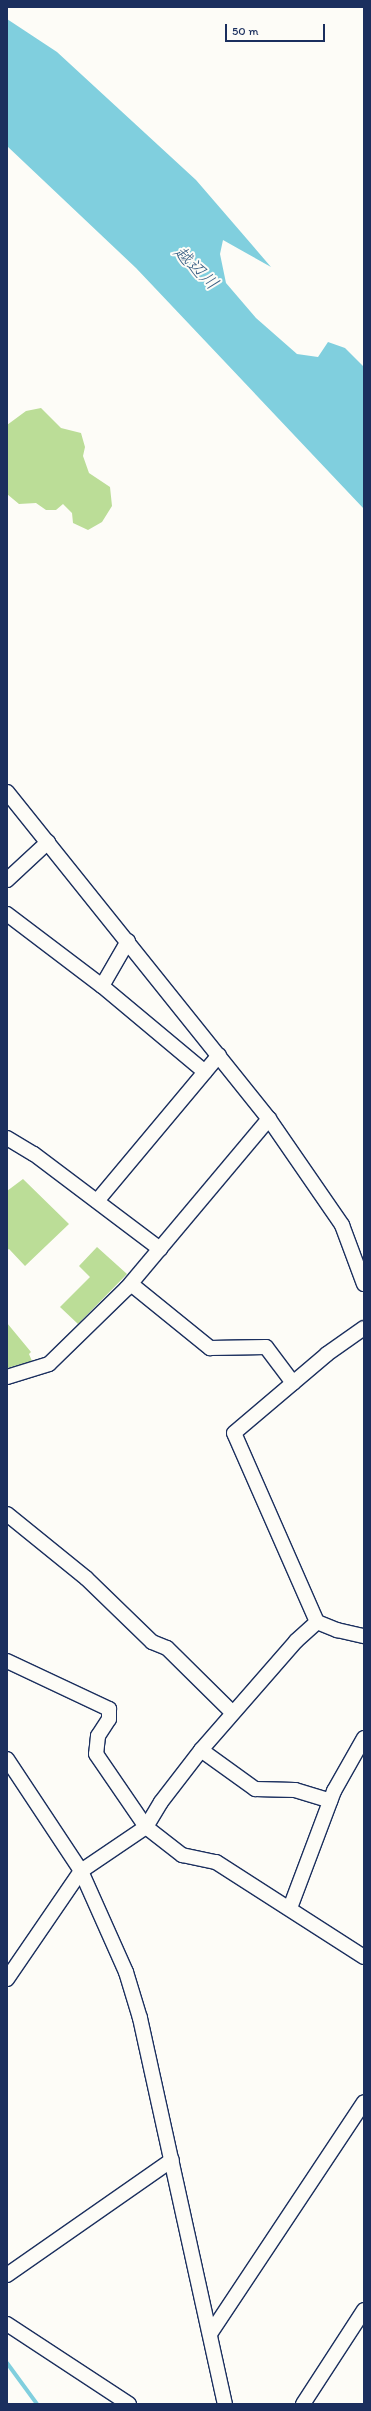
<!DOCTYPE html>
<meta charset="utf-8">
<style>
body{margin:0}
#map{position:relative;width:371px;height:2411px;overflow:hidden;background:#fdfcf7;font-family:Itim,"Klee One",sans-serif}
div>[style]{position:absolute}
.green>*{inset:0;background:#bbdd97}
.water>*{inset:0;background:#80cfde}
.stream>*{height:4px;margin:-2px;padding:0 2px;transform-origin:2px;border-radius:2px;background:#80cfde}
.roads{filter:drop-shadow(1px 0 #1b2f5e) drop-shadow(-1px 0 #1b2f5e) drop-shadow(0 1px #1b2f5e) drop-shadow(0 -1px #1b2f5e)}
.minor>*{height:14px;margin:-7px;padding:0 7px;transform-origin:7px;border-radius:7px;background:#fdfcf7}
span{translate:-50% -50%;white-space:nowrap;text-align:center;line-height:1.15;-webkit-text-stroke:4px #fdfcf7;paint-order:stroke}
.water-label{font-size:18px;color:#395f84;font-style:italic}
.frame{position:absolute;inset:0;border:8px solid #1b2f5e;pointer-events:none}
.scale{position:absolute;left:225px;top:24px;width:100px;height:18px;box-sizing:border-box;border:2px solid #1b2f5e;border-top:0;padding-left:5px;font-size:12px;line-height:14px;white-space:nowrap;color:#1b2f5e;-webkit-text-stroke:3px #fdfcf7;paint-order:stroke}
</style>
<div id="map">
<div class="green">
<i style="clip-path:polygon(41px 408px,61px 428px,81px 433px,85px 447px,83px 456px,89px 473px,110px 487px,112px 506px,102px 522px,88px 530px,73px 523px,72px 513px,63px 504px,56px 510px,46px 510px,36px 503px,19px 504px,7px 494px,7px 425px,26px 411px)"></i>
<i style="clip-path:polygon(23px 1179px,69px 1224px,25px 1266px,9px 1249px,7px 1250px,7px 1191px)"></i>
<i style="clip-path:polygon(97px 1247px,127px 1274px,78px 1324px,60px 1307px,90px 1277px,79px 1266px)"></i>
<i style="clip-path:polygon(7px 1323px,31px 1352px,29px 1354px,32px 1361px,7px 1368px)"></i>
</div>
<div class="water">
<i style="clip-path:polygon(7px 19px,57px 52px,196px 180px,271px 267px,223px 240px,220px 254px,226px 283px,256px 318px,297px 354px,318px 357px,328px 342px,345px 348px,364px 367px,364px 509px,136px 268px,7px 146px)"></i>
</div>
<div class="stream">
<i style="left:7px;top:2363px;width:51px;rotate:53.8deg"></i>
</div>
<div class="roads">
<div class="minor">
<i style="left:7px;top:792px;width:419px;rotate:51.3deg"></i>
<i style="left:269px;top:1119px;width:129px;rotate:55.4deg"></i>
<i style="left:342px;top:1225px;width:63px;rotate:69.6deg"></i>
<i style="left:7px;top:880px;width:56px;rotate:-42.8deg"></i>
<i style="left:7px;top:914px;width:119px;rotate:37.2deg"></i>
<i style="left:102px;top:986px;width:134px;rotate:39.9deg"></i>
<i style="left:102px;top:986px;width:52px;rotate:-60deg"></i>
<i style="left:7px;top:1138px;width:31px;rotate:31deg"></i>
<i style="left:34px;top:1154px;width:158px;rotate:37deg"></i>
<i style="left:97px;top:1201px;width:190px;rotate:-50.1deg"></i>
<i style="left:131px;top:1284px;width:102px;rotate:39deg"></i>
<i style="left:210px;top:1348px;width:56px;rotate:-1deg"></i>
<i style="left:266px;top:1347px;width:45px;rotate:53.1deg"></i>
<i style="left:7px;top:1377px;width:44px;rotate:-17.2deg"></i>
<i style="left:49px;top:1364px;width:109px;rotate:-44.3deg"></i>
<i style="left:127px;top:1288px;width:221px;rotate:-50deg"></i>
<i style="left:7px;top:1514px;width:102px;rotate:39deg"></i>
<i style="left:86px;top:1578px;width:92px;rotate:44.1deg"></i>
<i style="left:152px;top:1642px;width:16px;rotate:22deg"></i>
<i style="left:167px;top:1648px;width:91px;rotate:44.6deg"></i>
<i style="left:317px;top:1622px;width:206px;rotate:-113.7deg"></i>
<i style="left:234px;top:1433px;width:122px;rotate:-40.3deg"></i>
<i style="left:327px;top:1354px;width:45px;rotate:-35.1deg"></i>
<i style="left:7px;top:1661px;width:113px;rotate:25.2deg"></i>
<i style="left:109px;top:1709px;width:10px;rotate:90deg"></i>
<i style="left:109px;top:1719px;width:20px;rotate:123deg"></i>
<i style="left:98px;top:1736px;width:18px;rotate:96deg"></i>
<i style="left:96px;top:1754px;width:88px;rotate:55.6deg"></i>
<i style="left:146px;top:1827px;width:46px;rotate:37.9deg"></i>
<i style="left:182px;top:1855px;width:35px;rotate:12deg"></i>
<i style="left:216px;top:1862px;width:176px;rotate:32.7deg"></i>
<i style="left:201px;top:1750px;width:67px;rotate:35.8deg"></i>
<i style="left:255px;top:1789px;width:40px;rotate:1.4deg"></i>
<i style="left:295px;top:1790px;width:37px;rotate:17deg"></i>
<i style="left:7px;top:1759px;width:134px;rotate:56.5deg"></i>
<i style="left:81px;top:1871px;width:111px;rotate:66deg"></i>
<i style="left:126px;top:1972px;width:48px;rotate:73.1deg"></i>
<i style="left:140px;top:2018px;width:395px;rotate:77.6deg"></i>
<i style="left:290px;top:1908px;width:125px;rotate:-69.4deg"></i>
<i style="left:334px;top:1791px;width:61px;rotate:-60.5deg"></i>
<i style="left:7px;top:1979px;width:131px;rotate:-55.6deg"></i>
<i style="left:81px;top:1871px;width:78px;rotate:-34.1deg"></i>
<i style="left:146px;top:1827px;width:29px;rotate:-59deg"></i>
<i style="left:161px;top:1802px;width:66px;rotate:-52.4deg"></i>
<i style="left:201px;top:1750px;width:145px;rotate:-48.9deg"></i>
<i style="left:296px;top:1641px;width:28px;rotate:-42deg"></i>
<i style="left:317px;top:1622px;width:22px;rotate:22deg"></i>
<i style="left:337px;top:1630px;width:28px;rotate:13deg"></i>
<i style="left:7px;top:2275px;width:201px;rotate:-34.9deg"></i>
<i style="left:7px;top:2324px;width:146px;rotate:33.3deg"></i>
<i style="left:210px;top:2334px;width:278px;rotate:-56.4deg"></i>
<i style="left:303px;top:2404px;width:112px;rotate:-57deg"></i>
</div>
</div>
<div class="water-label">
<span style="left:196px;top:268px;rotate:44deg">越辺川</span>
</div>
<div class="frame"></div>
<div class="scale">50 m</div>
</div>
